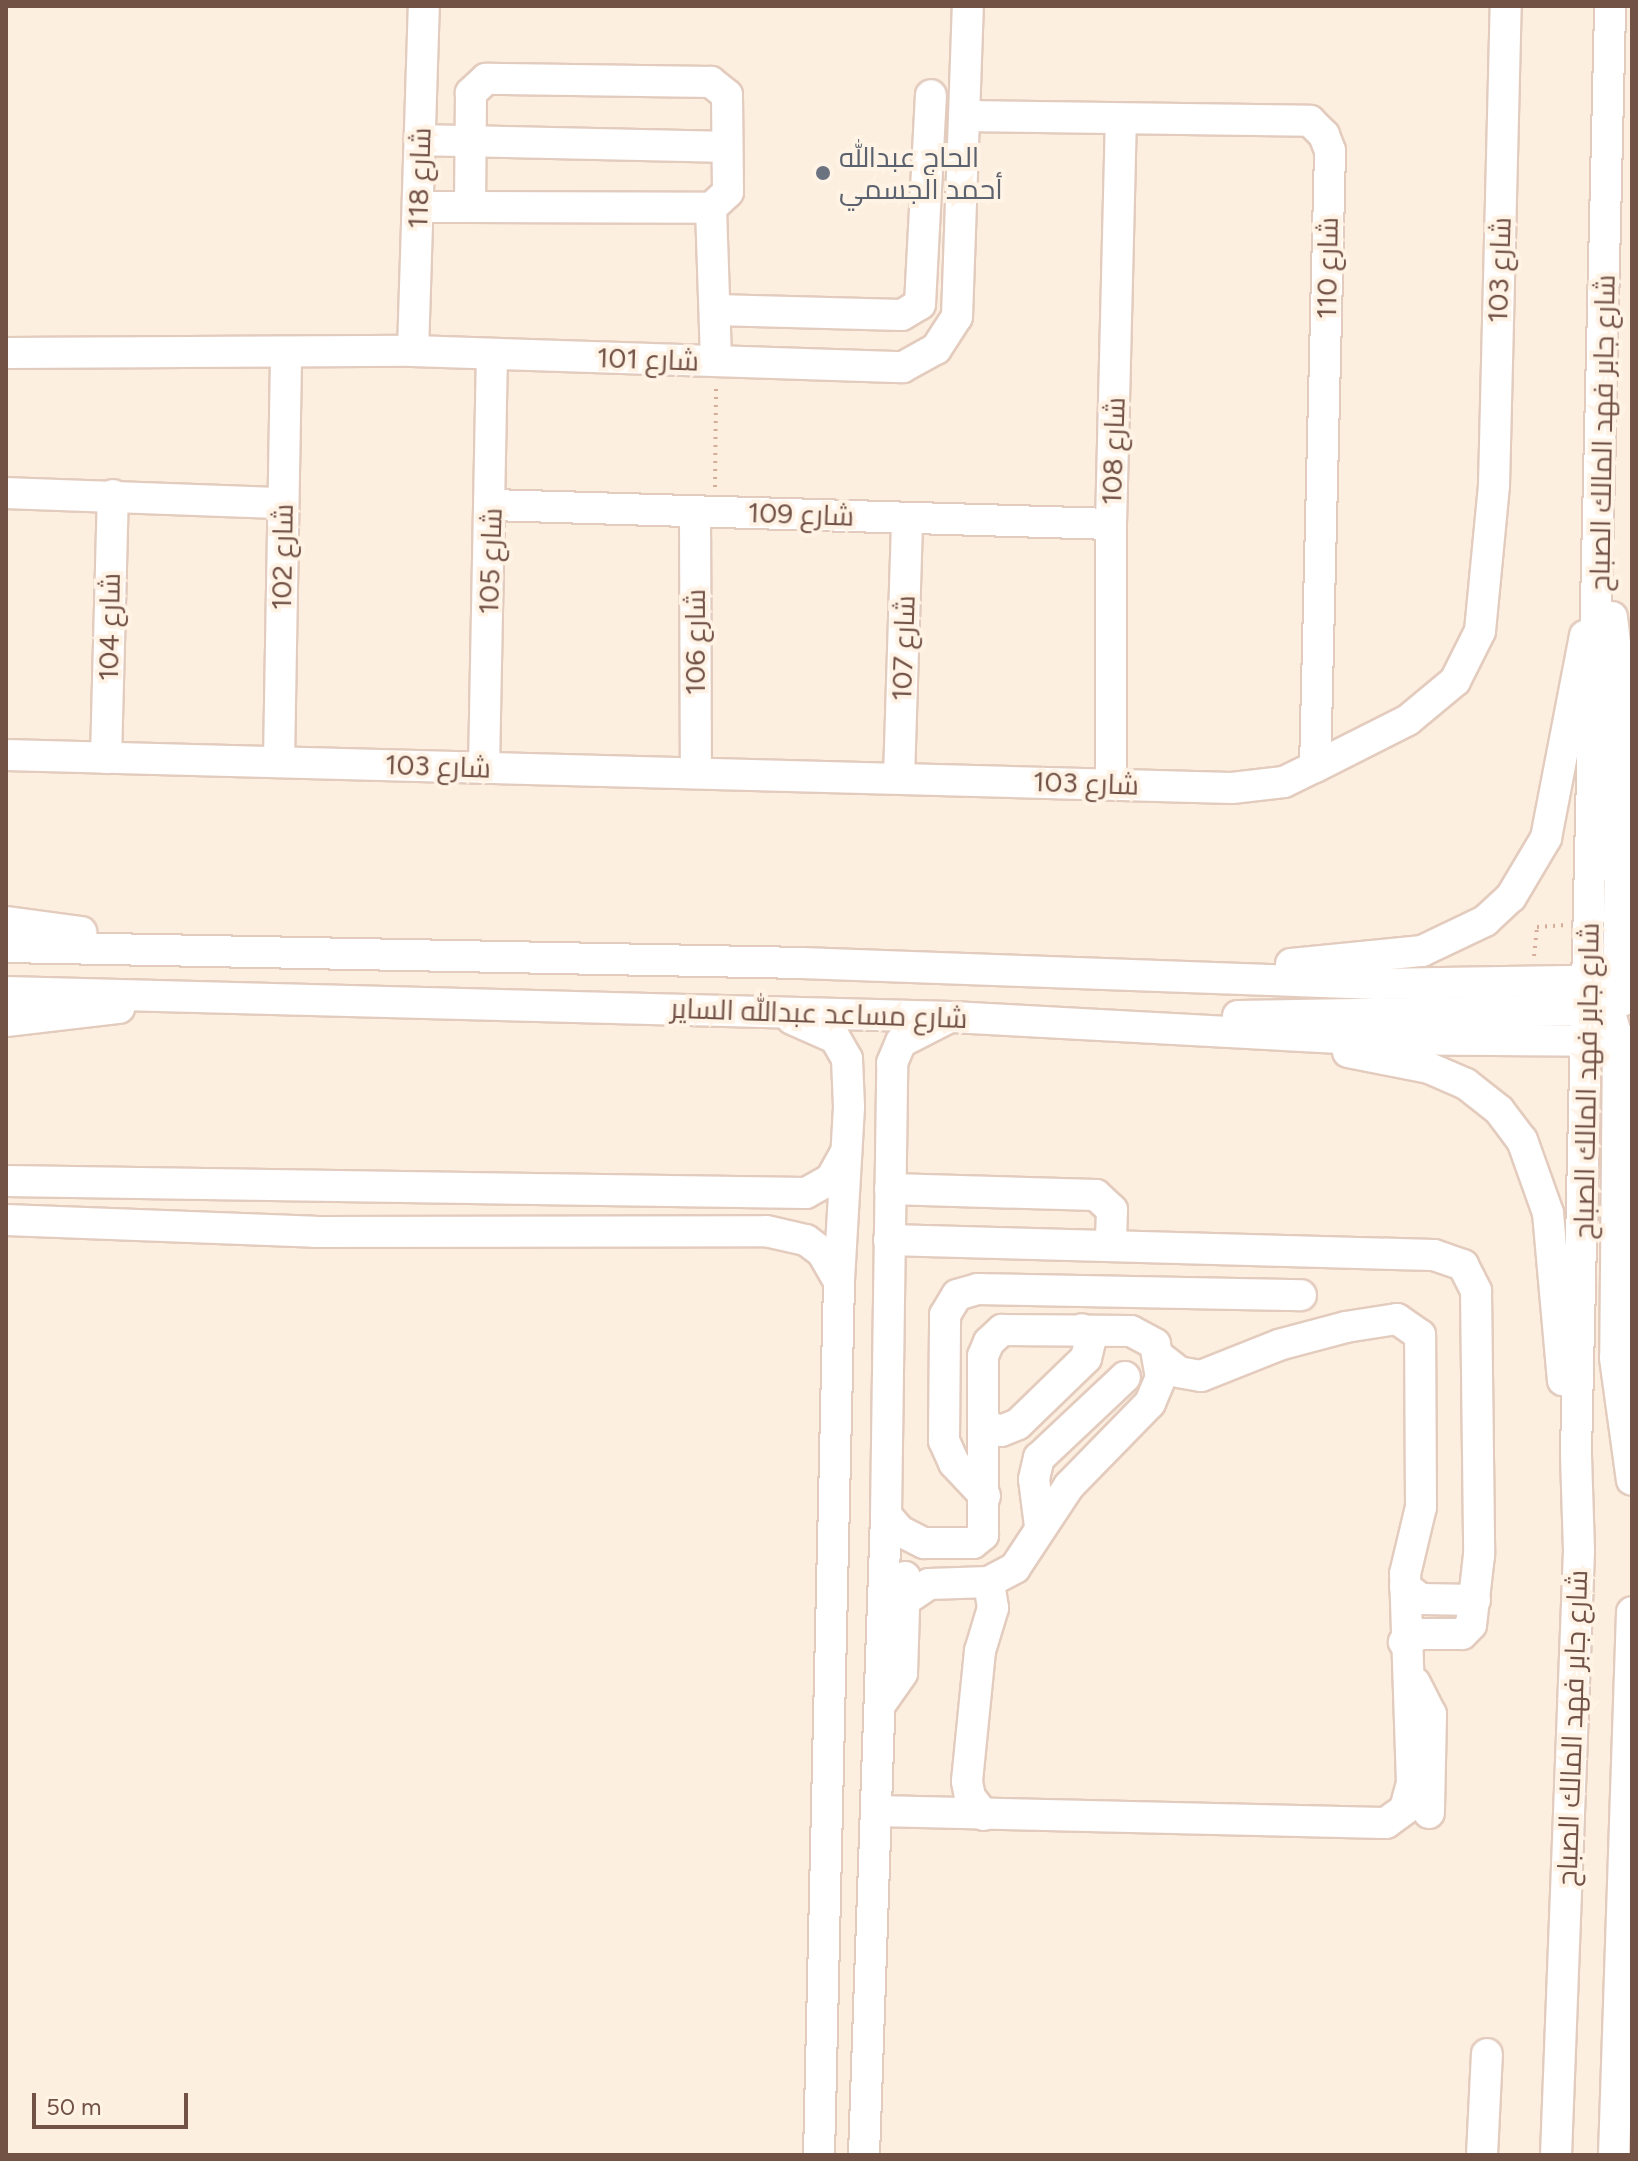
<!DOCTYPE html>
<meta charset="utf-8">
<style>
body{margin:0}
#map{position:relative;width:1638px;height:2161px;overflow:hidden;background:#fdefdf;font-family:Figtree,Cairo,sans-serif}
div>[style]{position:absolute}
.path>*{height:4px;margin-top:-2px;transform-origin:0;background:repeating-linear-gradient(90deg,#d7ac99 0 2px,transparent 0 8px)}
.roads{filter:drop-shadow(2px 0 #e3ccbe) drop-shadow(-2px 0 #e3ccbe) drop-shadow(0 2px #e3ccbe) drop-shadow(0 -2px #e3ccbe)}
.minor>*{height:30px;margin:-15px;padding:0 15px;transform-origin:15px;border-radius:15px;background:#fff}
.dots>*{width:22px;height:22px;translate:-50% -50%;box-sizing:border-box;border:4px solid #fff3e6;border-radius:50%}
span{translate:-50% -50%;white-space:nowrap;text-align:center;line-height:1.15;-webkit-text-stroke:8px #fff3e6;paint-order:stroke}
.worship-label{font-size:28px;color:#5b616d}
.left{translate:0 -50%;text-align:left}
.street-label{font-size:28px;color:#735246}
.frame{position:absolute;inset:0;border:8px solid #735246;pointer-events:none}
.scale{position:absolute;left:32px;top:2093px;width:156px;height:36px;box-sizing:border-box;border:4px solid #735246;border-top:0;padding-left:10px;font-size:24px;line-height:28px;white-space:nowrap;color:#735246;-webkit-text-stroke:6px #fff3e6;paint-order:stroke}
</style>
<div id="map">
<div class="path">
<i style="left:715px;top:487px;width:103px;rotate:-89.4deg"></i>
<i style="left:1534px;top:956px;width:29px;rotate:-84deg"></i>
<i style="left:1537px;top:927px;width:29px;rotate:-4deg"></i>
</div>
<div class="roads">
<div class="minor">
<i style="left:965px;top:116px;width:345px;rotate:0.8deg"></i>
<i style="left:1310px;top:121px;width:20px;rotate:45deg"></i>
<i style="left:1324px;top:135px;width:17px;rotate:69deg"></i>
<i style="left:1330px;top:151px;width:616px;rotate:91.39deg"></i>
<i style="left:420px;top:140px;width:307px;rotate:1.3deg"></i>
<i style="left:418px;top:207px;width:52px"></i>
<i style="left:470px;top:207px;width:241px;rotate:0.2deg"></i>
<i style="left:711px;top:208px;width:23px;rotate:-43deg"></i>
<i style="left:728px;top:192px;width:97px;rotate:-90.6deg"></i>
<i style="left:727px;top:95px;width:21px;rotate:-141deg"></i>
<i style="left:711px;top:82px;width:225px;rotate:-179.2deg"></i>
<i style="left:486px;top:79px;width:21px;rotate:137deg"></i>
<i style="left:471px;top:93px;width:114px;rotate:90.5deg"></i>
<i style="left:711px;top:208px;width:153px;rotate:88.1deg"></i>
<i style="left:715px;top:310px;width:187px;rotate:1.5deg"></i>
<i style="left:902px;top:315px;width:21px;rotate:-31deg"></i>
<i style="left:920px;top:304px;width:209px;rotate:-87deg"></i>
<i style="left:413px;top:351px;width:345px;rotate:-88.2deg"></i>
<i style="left:6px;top:353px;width:407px;rotate:-0.3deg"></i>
<i style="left:413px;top:351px;width:490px;rotate:1.9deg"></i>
<i style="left:903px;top:367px;width:38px;rotate:-29deg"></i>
<i style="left:936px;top:349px;width:38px;rotate:-57deg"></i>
<i style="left:957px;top:317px;width:311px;rotate:-88deg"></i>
<i style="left:6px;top:493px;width:277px;rotate:2.1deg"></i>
<i style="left:492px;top:505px;width:619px;rotate:1.76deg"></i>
<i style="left:695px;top:511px;width:262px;rotate:89.8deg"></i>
<i style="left:1612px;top:617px;width:86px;rotate:83.3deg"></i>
<i style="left:1622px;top:702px;width:278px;rotate:90.8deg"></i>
<i style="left:1618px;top:980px;width:21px;rotate:76deg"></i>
<i style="left:6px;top:755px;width:1226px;rotate:1.54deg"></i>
<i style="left:1232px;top:788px;width:52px;rotate:-6.6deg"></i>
<i style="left:1284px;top:782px;width:34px;rotate:-26deg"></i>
<i style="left:1315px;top:767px;width:104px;rotate:-26.8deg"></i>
<i style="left:1408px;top:720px;width:61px;rotate:-39.7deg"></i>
<i style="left:1455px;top:681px;width:56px;rotate:-63.4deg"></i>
<i style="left:1480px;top:631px;width:147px;rotate:-84.5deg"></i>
<i style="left:1494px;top:485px;width:479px;rotate:-88.6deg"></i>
<i style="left:106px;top:758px;width:263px;rotate:-88.5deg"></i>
<i style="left:279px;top:760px;width:406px;rotate:-89deg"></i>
<i style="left:484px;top:768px;width:414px;rotate:-88.9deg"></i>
<i style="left:899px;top:778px;width:259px;rotate:-88.2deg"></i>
<i style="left:1111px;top:783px;width:259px;rotate:-90deg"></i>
<i style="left:1111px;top:524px;width:404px;rotate:-88.6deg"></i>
<i style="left:6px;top:922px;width:76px;rotate:7.6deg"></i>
<i style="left:6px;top:947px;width:795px;rotate:1.15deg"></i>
<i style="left:801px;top:963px;width:576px;rotate:2.09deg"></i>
<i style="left:1377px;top:984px;width:255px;rotate:-0.9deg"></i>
<i style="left:1291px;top:964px;width:132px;rotate:-5.7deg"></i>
<i style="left:1422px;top:951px;width:70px;rotate:-25.5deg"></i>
<i style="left:1485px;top:921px;width:35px;rotate:-43deg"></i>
<i style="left:1511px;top:897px;width:69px;rotate:-59.3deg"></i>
<i style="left:1546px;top:838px;width:206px;rotate:-79.1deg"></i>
<i style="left:1588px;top:981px;width:39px;rotate:55deg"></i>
<i style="left:1610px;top:1013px;width:29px;rotate:74deg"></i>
<i style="left:1618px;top:1041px;width:317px;rotate:90.5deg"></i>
<i style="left:1615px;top:1358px;width:123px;rotate:82.1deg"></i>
<i style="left:6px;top:992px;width:946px;rotate:1.51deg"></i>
<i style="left:952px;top:1017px;width:402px;rotate:3.1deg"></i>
<i style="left:1353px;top:1039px;width:279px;rotate:0.4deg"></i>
<i style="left:1238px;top:1016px;width:350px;rotate:-1deg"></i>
<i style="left:1588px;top:1010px;width:18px;rotate:-16deg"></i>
<i style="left:792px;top:1019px;width:47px;rotate:23.8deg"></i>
<i style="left:835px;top:1038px;width:24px;rotate:60deg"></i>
<i style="left:847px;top:1059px;width:48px;rotate:87.6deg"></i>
<i style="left:849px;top:1107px;width:175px;rotate:93.3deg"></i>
<i style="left:839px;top:1282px;width:873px;rotate:91.31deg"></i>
<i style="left:6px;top:1021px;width:114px;rotate:-6.6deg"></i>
<i style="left:1348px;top:1052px;width:83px;rotate:11.2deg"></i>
<i style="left:1429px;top:1068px;width:40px;rotate:23.4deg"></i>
<i style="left:1466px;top:1084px;width:42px;rotate:38.2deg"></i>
<i style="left:1499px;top:1110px;width:38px;rotate:53deg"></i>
<i style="left:1522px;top:1140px;width:77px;rotate:70.4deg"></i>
<i style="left:1548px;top:1213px;width:168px;rotate:84.9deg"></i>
<i style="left:6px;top:1181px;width:800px;rotate:0.86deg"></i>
<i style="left:806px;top:1193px;width:29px;rotate:-29deg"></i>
<i style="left:831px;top:1179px;width:31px;rotate:-61deg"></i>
<i style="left:890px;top:1189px;width:206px;rotate:1.7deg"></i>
<i style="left:1096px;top:1195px;width:22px;rotate:43deg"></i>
<i style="left:1112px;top:1210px;width:36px;rotate:92deg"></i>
<i style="left:6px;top:1220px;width:309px;rotate:2.2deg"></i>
<i style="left:315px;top:1232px;width:451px;rotate:-0.1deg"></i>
<i style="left:766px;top:1231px;width:41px;rotate:12.7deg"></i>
<i style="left:806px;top:1240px;width:20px;rotate:37deg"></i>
<i style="left:822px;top:1252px;width:34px;rotate:60deg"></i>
<i style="left:889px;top:1240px;width:545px;rotate:1.58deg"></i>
<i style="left:1434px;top:1255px;width:31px;rotate:19deg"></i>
<i style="left:1463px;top:1265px;width:29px;rotate:63deg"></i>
<i style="left:1476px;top:1291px;width:264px;rotate:89.3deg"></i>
<i style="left:1479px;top:1555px;width:70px;rotate:96.5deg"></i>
<i style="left:1471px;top:1625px;width:13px;rotate:135deg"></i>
<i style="left:1462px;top:1634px;width:41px;rotate:180deg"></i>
<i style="left:1421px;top:1634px;width:19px;rotate:155deg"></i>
<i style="left:984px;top:1425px;width:18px;rotate:19deg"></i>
<i style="left:1001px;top:1431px;width:18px;rotate:-22deg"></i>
<i style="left:1018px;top:1424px;width:95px;rotate:-44.1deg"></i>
<i style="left:1086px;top:1358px;width:16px;rotate:-76deg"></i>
<i style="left:1090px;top:1342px;width:15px;rotate:-122deg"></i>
<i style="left:985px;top:1496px;width:45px;rotate:-133.2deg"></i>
<i style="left:954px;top:1463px;width:24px;rotate:-114deg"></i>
<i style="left:944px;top:1441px;width:126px;rotate:-89.5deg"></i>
<i style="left:945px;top:1315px;width:23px;rotate:-59deg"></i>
<i style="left:957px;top:1295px;width:22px;rotate:-16deg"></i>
<i style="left:978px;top:1289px;width:323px;rotate:1.1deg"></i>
<i style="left:886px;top:1515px;width:21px;rotate:49deg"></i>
<i style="left:900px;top:1531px;width:27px;rotate:27deg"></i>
<i style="left:924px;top:1543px;width:49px"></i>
<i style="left:973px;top:1543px;width:13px;rotate:-39deg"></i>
<i style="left:983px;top:1535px;width:179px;rotate:-90deg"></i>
<i style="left:983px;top:1356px;width:15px;rotate:-67deg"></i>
<i style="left:989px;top:1342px;width:18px;rotate:-43deg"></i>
<i style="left:1002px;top:1330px;width:129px;rotate:0.4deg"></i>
<i style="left:1131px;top:1331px;width:27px;rotate:28deg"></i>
<i style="left:1155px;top:1344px;width:34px;rotate:80deg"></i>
<i style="left:1161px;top:1377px;width:28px;rotate:113deg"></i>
<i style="left:1150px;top:1403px;width:116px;rotate:134.3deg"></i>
<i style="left:1069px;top:1486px;width:98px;rotate:123.4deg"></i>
<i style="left:1015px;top:1568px;width:30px;rotate:152deg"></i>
<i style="left:989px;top:1582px;width:60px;rotate:178.1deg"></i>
<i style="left:929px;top:1584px;width:25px;rotate:146deg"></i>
<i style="left:1040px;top:1526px;width:47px;rotate:-97.3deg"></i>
<i style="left:1034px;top:1479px;width:22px;rotate:-77deg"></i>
<i style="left:1039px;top:1458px;width:118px;rotate:-43.3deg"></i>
<i style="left:1405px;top:1587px;width:20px;rotate:37deg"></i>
<i style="left:1421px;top:1599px;width:54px;rotate:1.1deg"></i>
<i style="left:1415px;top:1683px;width:35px;rotate:63deg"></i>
<i style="left:1431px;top:1714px;width:99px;rotate:91.2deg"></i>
<i style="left:882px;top:1702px;width:35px;rotate:-55deg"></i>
<i style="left:902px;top:1673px;width:96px;rotate:-88.2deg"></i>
<i style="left:877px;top:1811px;width:509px;rotate:1.35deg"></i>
<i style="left:1386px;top:1823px;width:24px;rotate:-36deg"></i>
<i style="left:1405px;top:1809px;width:27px;rotate:-75deg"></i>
<i style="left:1412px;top:1783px;width:209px;rotate:-91.9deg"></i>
<i style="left:1405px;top:1574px;width:69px;rotate:-76.6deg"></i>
<i style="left:1421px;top:1507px;width:172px;rotate:-90.3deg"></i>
<i style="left:1420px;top:1335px;width:28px;rotate:-145deg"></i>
<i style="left:1397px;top:1319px;width:52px;rotate:171.1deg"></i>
<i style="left:1346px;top:1327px;width:69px;rotate:165deg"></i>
<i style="left:1279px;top:1345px;width:84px;rotate:158.3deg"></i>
<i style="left:1201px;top:1376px;width:22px;rotate:-170deg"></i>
<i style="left:1179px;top:1372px;width:23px;rotate:-142deg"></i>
<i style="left:984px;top:1815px;width:23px;rotate:-128deg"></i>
<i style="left:970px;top:1797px;width:16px;rotate:-101deg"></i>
<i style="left:967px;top:1781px;width:131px;rotate:-84.3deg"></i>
<i style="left:980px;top:1651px;width:45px;rotate:-73.2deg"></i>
<i style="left:993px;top:1608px;width:26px;rotate:-99deg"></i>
<i style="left:864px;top:2155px;width:640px;rotate:-88.03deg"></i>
<i style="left:886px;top:1515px;width:452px;rotate:-89.2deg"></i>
<i style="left:892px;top:1063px;width:23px;rotate:-67deg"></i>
<i style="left:901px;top:1042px;width:51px;rotate:-27.1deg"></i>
<i style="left:1482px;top:2155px;width:101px;rotate:-87.2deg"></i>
<i style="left:1556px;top:2155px;width:604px;rotate:-87.82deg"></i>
<i style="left:1579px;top:1551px;width:98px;rotate:-91.8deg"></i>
<i style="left:1576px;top:1453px;width:1447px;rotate:-88.65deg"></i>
<i style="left:1614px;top:2155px;width:543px;rotate:-88.1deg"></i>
</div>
</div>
<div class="dots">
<i style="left:823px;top:173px;background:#6b7280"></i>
</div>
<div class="worship-label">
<span class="left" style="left:839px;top:173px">الحاج عبدالله<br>أحمد الجسمي</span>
</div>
<div class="street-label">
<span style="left:419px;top:178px;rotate:-88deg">شارع 118</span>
<span style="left:1327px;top:268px;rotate:-89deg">شارع 110</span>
<span style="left:1499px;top:270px;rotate:-88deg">شارع 103</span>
<span style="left:648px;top:359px;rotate:2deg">شارع 101</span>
<span style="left:1602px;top:433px;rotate:-89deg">شارع جابر فهد المالك الصباح</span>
<span style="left:1113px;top:451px;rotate:-88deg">شارع 108</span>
<span style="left:801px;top:514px;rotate:2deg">شارع 109</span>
<span style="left:282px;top:557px;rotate:-89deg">شارع 102</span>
<span style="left:490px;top:561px;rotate:-88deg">شارع 105</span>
<span style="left:109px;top:627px;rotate:-89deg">شارع 104</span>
<span style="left:695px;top:642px;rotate:-90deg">شارع 106</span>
<span style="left:903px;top:648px;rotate:-88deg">شارع 107</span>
<span style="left:438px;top:766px;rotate:2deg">شارع 103</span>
<span style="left:1086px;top:783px;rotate:2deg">شارع 103</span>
<span style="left:819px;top:1013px;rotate:2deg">شارع مساعد عبدالله الساير</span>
<span style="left:1586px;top:1081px;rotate:-89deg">شارع جابر فهد المالك الصباح</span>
<span style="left:1572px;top:1728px;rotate:-88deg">شارع جابر فهد المالك الصباح</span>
</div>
<div class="frame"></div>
<div class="scale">50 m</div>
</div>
